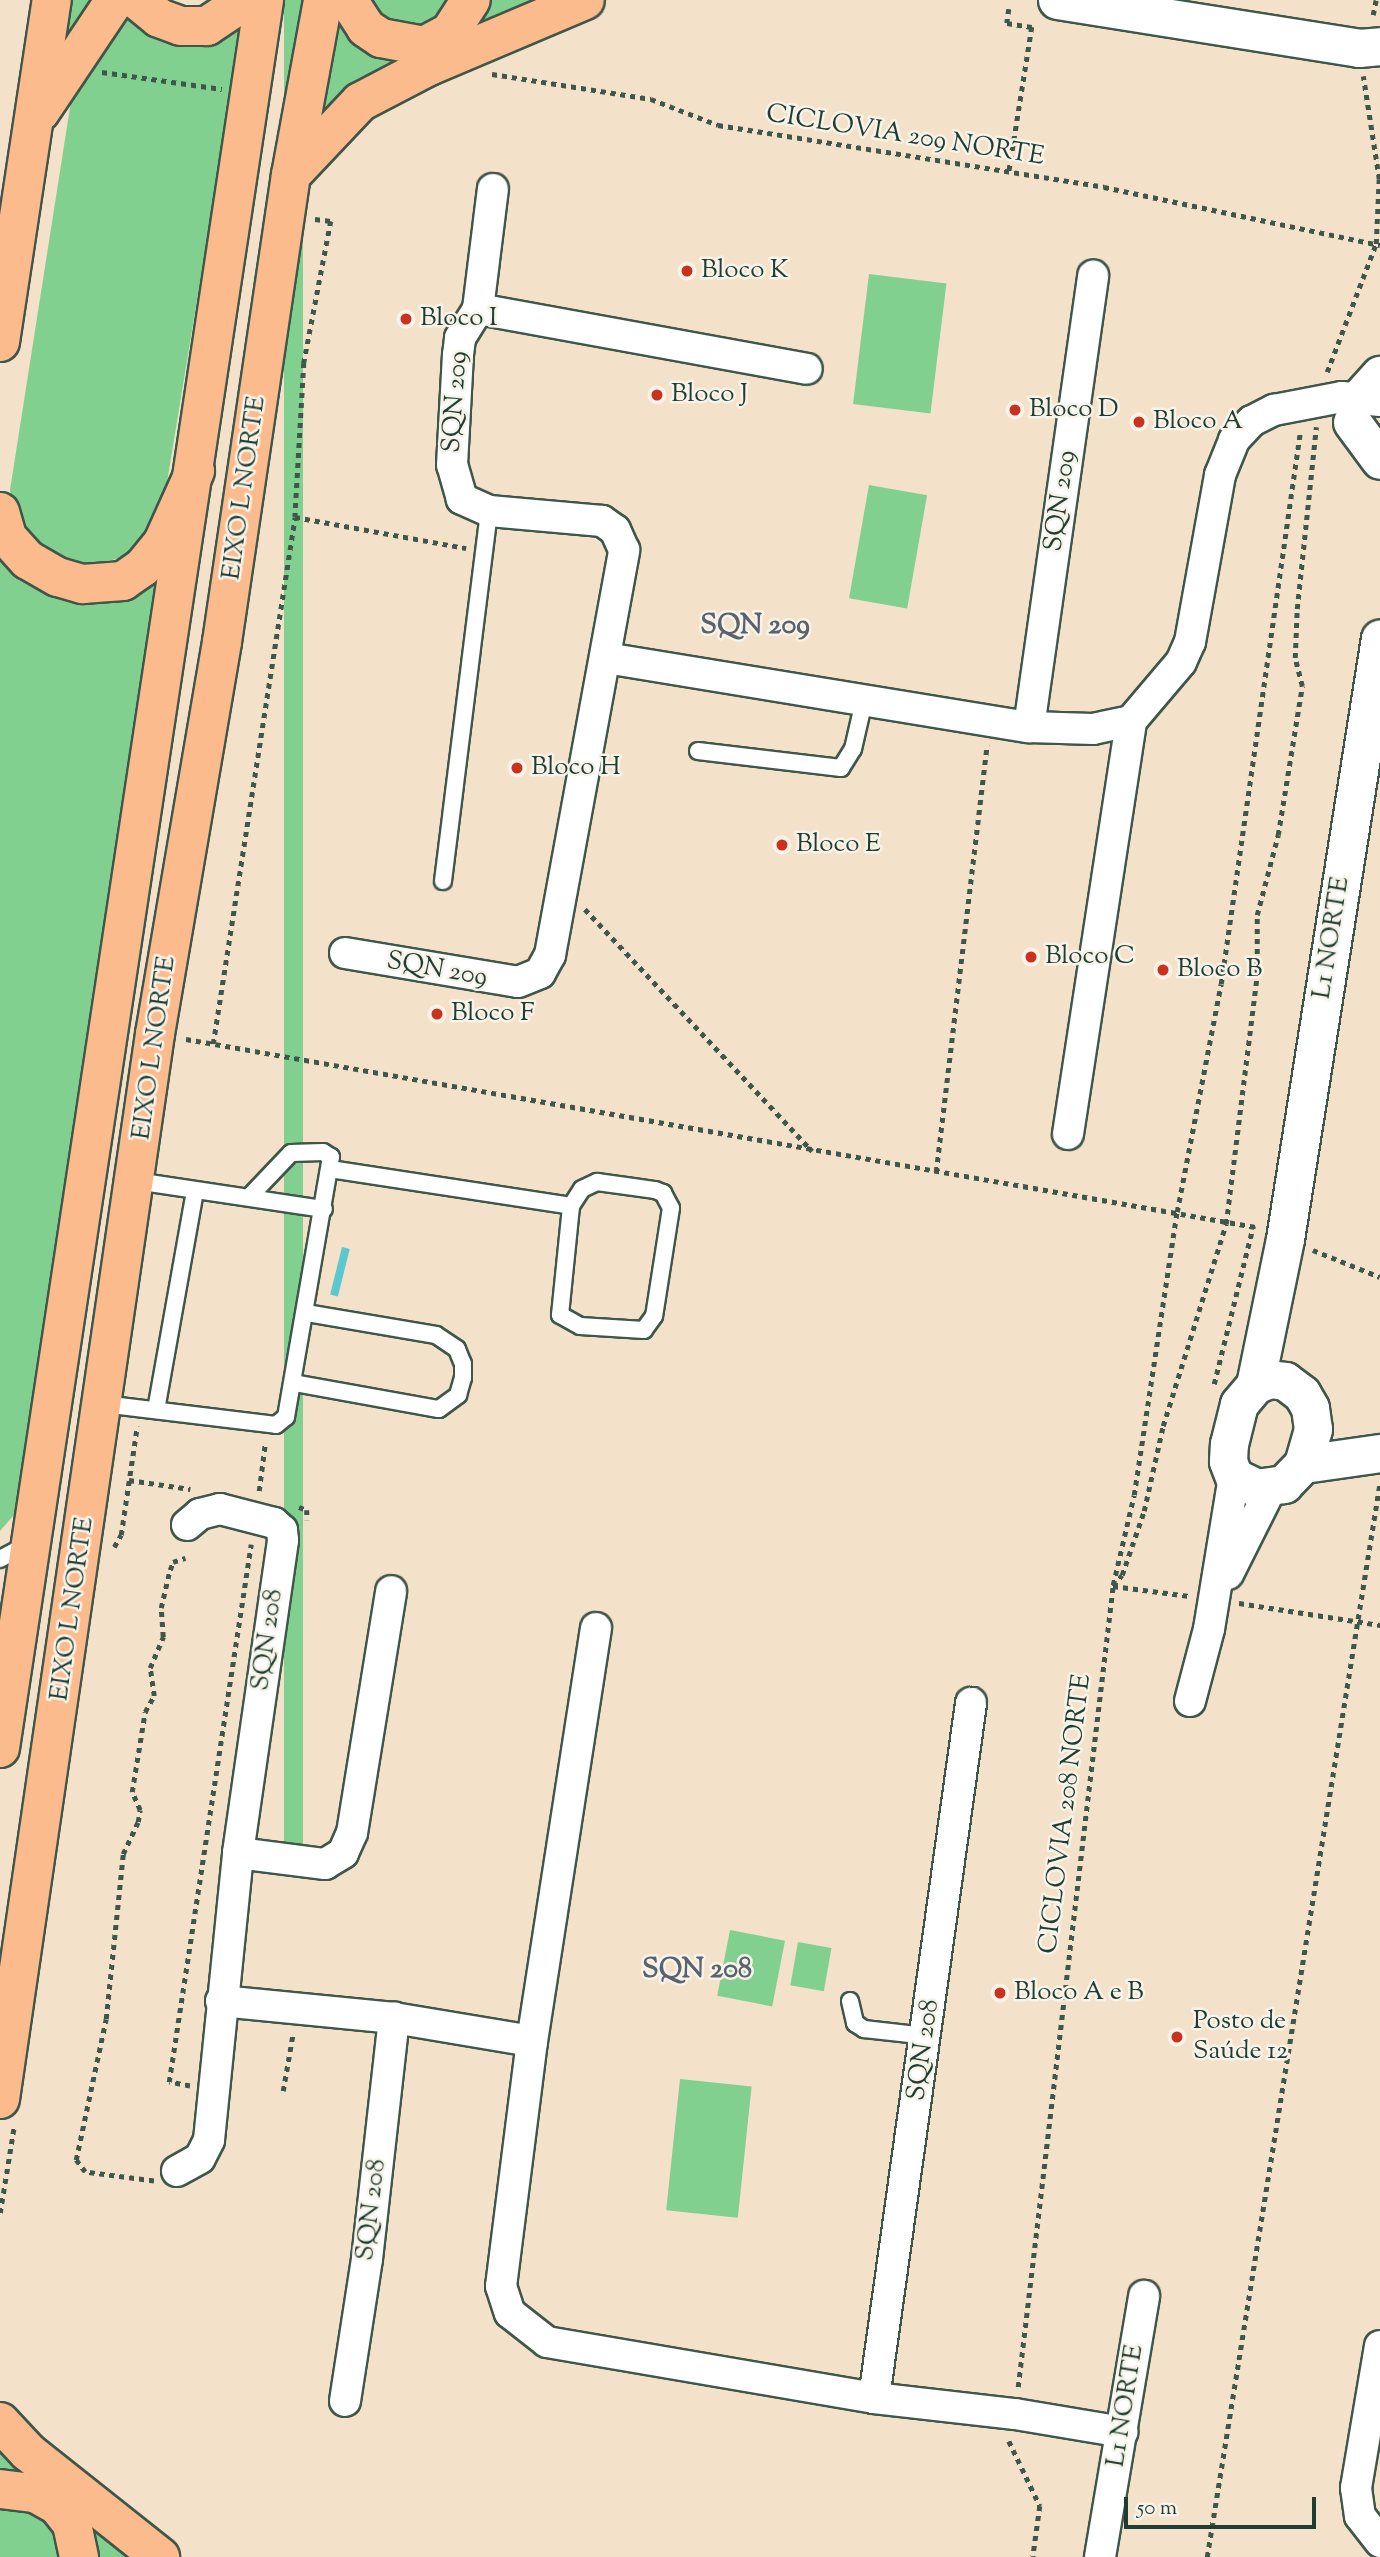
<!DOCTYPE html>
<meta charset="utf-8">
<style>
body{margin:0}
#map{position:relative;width:1380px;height:2557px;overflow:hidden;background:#f4e1c9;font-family:"Sorts Mill Goudy",serif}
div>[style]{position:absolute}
.green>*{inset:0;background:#82d08f;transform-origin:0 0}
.water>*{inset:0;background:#5bc8d0;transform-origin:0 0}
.path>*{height:4.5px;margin-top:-2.25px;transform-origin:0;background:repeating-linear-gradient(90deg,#3f564a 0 5px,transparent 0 10px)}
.roads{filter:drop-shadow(2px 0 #3f564a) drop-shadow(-2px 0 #3f564a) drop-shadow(0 2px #3f564a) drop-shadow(0 -2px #3f564a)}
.service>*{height:16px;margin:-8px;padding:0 8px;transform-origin:8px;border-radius:8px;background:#fff}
.minor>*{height:30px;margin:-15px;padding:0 15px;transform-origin:15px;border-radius:15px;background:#fff}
.tertiary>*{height:37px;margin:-18.5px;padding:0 18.5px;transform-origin:18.5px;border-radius:18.5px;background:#fff}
.primary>*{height:38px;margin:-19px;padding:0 19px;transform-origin:19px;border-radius:19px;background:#fbbb8d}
.trunk>*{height:38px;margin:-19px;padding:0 19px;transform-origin:19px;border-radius:19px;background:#fbbb8d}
.dots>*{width:19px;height:19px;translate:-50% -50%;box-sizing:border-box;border:4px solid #f7f3e8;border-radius:50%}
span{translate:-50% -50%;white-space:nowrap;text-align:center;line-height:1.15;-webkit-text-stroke:5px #f7f3e8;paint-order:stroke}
.street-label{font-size:26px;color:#1f3d34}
.poi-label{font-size:26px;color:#1f3d34}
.left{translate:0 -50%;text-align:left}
.neighbourhood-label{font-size:28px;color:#5a626e;font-weight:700}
.scale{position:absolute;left:1124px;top:2497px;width:192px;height:32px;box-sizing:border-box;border:4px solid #1f3d34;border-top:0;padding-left:9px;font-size:21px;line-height:24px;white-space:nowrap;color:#1f3d34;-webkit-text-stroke:5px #f7f3e8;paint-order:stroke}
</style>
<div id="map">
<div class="green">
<i style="clip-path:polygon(72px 0,98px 0,65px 49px)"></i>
<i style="left:284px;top:0;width:19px;height:1867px"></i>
<i style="clip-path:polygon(333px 0,389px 49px,481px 0,564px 0,316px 125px)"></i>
<i style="clip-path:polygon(359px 0,460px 0,418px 29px,404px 31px)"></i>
<i style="clip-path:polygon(126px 1px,244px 14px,162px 513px,154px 530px,127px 556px,85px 567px,63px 562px,29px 539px,13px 511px,10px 490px,74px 82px)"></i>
<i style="left:869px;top:274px;width:78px;height:131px;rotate:7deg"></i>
<i style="left:869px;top:485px;width:59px;height:115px;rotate:10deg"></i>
<i style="clip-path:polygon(0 545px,47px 586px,162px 564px,27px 1500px,0 1531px)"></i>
<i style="left:730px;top:1930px;width:56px;height:67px;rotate:11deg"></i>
<i style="left:798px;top:1942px;width:34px;height:44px;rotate:10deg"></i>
<i style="left:680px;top:2079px;width:72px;height:132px;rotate:6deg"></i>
<i style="clip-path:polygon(0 2439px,143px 2557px,87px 2557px,0 2480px)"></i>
<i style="clip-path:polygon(0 2501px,44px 2506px,69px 2557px,0 2557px)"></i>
</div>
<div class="water">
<i style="left:342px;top:1247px;width:8px;height:49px;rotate:14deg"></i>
</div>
<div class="path">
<i style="left:1009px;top:9px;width:14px;rotate:98deg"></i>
<i style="left:1007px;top:23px;width:25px;rotate:9deg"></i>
<i style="left:1032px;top:27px;width:147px;rotate:99deg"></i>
<i style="left:1373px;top:15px;width:15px;rotate:-79deg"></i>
<i style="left:102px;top:72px;width:121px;rotate:8.1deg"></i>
<i style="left:492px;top:74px;width:161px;rotate:8.9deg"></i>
<i style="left:651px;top:99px;width:72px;rotate:21.2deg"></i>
<i style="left:718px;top:125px;width:391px;rotate:9.1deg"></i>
<i style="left:1104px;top:187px;width:282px;rotate:11.9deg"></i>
<i style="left:315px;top:219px;width:16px;rotate:7deg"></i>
<i style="left:331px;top:221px;width:145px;rotate:100.8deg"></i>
<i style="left:304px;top:363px;width:154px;rotate:93.3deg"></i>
<i style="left:295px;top:517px;width:174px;rotate:10.3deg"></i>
<i style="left:1327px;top:372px;width:137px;rotate:-69.1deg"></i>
<i style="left:1376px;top:244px;width:65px;rotate:-87.4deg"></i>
<i style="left:1379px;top:179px;width:104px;rotate:-98.8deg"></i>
<i style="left:585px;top:909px;width:332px;rotate:46.8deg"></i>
<i style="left:186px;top:1039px;width:1086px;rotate:9.97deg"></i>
<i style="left:213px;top:1044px;width:533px;rotate:-81.16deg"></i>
<i style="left:936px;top:1172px;width:430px;rotate:-83.2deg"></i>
<i style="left:1313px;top:1250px;width:72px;rotate:21.9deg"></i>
<i style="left:1214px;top:1384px;width:163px;rotate:-76.1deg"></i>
<i style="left:129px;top:1480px;width:62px;rotate:8.4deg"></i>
<i style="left:259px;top:1491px;width:47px;rotate:-82.7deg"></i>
<i style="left:299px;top:1507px;width:9px;rotate:21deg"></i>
<i style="left:307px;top:1510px;width:10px;rotate:90deg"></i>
<i style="left:114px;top:1547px;width:14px;rotate:-60deg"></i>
<i style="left:121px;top:1535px;width:110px;rotate:-81.6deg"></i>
<i style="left:1113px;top:1585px;width:92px;rotate:-76.9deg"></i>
<i style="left:1134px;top:1495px;width:286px;rotate:-81.4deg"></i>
<i style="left:1177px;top:1212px;width:232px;rotate:-79.1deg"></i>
<i style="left:1221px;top:984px;width:557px;rotate:-81.84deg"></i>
<i style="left:1113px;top:1586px;width:14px;rotate:-51deg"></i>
<i style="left:1122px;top:1575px;width:68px;rotate:-71deg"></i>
<i style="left:1144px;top:1511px;width:87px;rotate:-77.4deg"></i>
<i style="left:1163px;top:1426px;width:212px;rotate:-72.7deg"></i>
<i style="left:1226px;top:1224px;width:252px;rotate:-82.9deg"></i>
<i style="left:1257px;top:974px;width:59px;rotate:-90deg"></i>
<i style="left:1257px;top:915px;width:83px;rotate:-75.3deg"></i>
<i style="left:1278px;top:835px;width:151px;rotate:-80.8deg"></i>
<i style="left:1302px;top:686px;width:29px;rotate:-104deg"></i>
<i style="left:1295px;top:658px;width:49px;rotate:-87.7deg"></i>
<i style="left:1297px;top:609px;width:183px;rotate:-84deg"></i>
<i style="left:1239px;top:1603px;width:143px;rotate:8.9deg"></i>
<i style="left:190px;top:2086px;width:21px;rotate:-169deg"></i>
<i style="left:169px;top:2082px;width:544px;rotate:-81.33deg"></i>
<i style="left:283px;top:2091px;width:59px;rotate:-80.2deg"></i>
<i style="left:154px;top:2181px;width:70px;rotate:-172.6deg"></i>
<i style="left:85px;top:2172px;width:15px;rotate:-127deg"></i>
<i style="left:76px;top:2160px;width:144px;rotate:-78deg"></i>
<i style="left:106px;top:2019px;width:166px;rotate:-84.1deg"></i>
<i style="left:123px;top:1854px;width:35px;rotate:-65deg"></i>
<i style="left:138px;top:1822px;width:12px;rotate:-81deg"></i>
<i style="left:140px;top:1810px;width:20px;rotate:-114deg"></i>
<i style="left:132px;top:1792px;width:81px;rotate:-80.8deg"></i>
<i style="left:145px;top:1712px;width:18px;rotate:-61deg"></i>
<i style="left:154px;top:1696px;width:28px;rotate:-98deg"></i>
<i style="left:150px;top:1668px;width:34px;rotate:-67deg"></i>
<i style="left:163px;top:1637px;width:29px;rotate:-94deg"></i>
<i style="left:161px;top:1608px;width:39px;rotate:-77deg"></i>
<i style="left:170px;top:1570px;width:9px;rotate:-69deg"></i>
<i style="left:173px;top:1562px;width:13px;rotate:-18deg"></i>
<i style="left:0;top:2213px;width:87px;rotate:-80.8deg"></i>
<i style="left:1018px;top:2387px;width:807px;rotate:-83.24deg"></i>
<i style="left:1113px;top:1586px;width:77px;rotate:7.5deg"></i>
<i style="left:1009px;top:2441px;width:72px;rotate:64.5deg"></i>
<i style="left:1040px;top:2506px;width:51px;rotate:97.8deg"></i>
<i style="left:1207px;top:2557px;width:1089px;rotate:-80.86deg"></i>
</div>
<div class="roads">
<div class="service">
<i style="left:698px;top:751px;width:144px;rotate:6.8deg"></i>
<i style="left:841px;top:768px;width:22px;rotate:-58deg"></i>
<i style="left:853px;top:749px;width:49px;rotate:-77.1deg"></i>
<i style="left:443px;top:881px;width:373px;rotate:-82.9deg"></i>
<i style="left:330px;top:1169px;width:244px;rotate:8.7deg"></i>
<i style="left:136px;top:1181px;width:190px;rotate:8.5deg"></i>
<i style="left:597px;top:1182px;width:59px;rotate:7.9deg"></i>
<i style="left:655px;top:1190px;width:9px;rotate:21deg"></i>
<i style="left:663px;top:1193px;width:17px;rotate:62deg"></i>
<i style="left:671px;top:1208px;width:109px;rotate:98.9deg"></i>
<i style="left:654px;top:1316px;width:17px;rotate:126deg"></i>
<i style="left:644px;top:1330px;width:64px;rotate:-176.4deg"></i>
<i style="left:580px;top:1326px;width:23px;rotate:-151deg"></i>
<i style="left:560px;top:1315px;width:110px;rotate:-84.2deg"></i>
<i style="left:571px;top:1206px;width:20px;rotate:-57deg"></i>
<i style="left:582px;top:1189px;width:17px;rotate:-25deg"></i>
<i style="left:294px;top:1383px;width:147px;rotate:10.2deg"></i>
<i style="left:439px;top:1409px;width:24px;rotate:-36deg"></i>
<i style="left:458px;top:1395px;width:18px;rotate:-74deg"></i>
<i style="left:463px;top:1378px;width:14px;rotate:-90deg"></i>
<i style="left:463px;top:1364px;width:16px;rotate:-112deg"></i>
<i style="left:457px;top:1349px;width:25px;rotate:-146deg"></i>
<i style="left:436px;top:1335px;width:132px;rotate:-170.4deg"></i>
<i style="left:103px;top:1404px;width:174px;rotate:6.9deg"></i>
<i style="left:276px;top:1425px;width:13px;rotate:-39deg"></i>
<i style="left:286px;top:1417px;width:264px;rotate:-80.2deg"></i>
<i style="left:331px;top:1157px;width:9px;rotate:-148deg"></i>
<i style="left:323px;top:1152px;width:32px;rotate:178deg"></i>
<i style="left:291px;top:1153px;width:59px;rotate:133.6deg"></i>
<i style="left:156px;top:1410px;width:223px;rotate:-79.9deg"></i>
<i style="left:0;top:1559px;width:32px;rotate:-28deg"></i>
<i style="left:850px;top:2001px;width:23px;rotate:77deg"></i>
<i style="left:855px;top:2023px;width:11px;rotate:34deg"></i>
<i style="left:864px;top:2029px;width:62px;rotate:6.4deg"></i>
</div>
<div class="minor">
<i style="left:478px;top:309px;width:121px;rotate:-82.9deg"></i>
<i style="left:606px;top:658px;width:429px;rotate:9.3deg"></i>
<i style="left:1029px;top:727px;width:64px;rotate:1.8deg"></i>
<i style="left:1093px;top:729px;width:39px;rotate:-12deg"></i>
<i style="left:1131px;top:721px;width:77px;rotate:-49.7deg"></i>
<i style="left:1181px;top:662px;width:22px;rotate:-66deg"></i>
<i style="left:1190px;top:642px;width:170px;rotate:-79.8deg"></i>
<i style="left:1220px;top:475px;width:38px;rotate:-68deg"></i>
<i style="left:1234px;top:440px;width:26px;rotate:-47deg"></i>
<i style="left:1252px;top:421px;width:25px;rotate:-27deg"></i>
<i style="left:1274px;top:410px;width:69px;rotate:-10.8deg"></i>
<i style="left:1342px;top:397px;width:38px;rotate:6deg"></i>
<i style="left:1029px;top:727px;width:456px;rotate:-81.9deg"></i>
<i style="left:345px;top:953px;width:175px;rotate:9.5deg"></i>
<i style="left:518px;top:982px;width:24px;rotate:-22deg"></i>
<i style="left:540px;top:973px;width:21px;rotate:-61deg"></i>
<i style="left:550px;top:955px;width:412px;rotate:-79.6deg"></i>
<i style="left:624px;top:550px;width:22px;rotate:-114deg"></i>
<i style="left:615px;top:530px;width:16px;rotate:-145deg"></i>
<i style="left:602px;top:521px;width:113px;rotate:-174.9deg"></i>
<i style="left:489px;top:511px;width:30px;rotate:-156deg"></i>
<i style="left:462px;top:499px;width:35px;rotate:-106deg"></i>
<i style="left:452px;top:465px;width:110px;rotate:-86.9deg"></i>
<i style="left:458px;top:355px;width:17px;rotate:-83deg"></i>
<i style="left:460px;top:338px;width:34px;rotate:-58deg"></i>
<i style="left:478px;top:309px;width:334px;rotate:10.3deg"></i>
<i style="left:1068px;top:1134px;width:418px;rotate:-81.3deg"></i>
<i style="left:1228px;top:1574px;width:96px;rotate:-63.4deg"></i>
<i style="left:596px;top:1628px;width:418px;rotate:98.8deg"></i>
<i style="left:532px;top:2041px;width:247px;rotate:97.2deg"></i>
<i style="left:501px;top:2286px;width:28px;rotate:72deg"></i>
<i style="left:510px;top:2313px;width:47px;rotate:38.1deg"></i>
<i style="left:547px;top:2342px;width:332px;rotate:9.7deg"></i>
<i style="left:874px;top:2398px;width:142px;rotate:6.5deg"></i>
<i style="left:1015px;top:2414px;width:109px;rotate:9.5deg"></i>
<i style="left:1190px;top:1701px;width:74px;rotate:-75.2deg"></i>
<i style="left:1209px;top:1629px;width:154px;rotate:-80.7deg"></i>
<i style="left:238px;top:1853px;width:88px;rotate:7.2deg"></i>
<i style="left:325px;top:1864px;width:21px;rotate:-31deg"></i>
<i style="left:343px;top:1853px;width:22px;rotate:-66deg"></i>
<i style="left:352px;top:1833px;width:245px;rotate:-80.8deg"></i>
<i style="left:221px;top:2001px;width:174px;rotate:5.6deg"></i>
<i style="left:394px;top:2018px;width:140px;rotate:9.5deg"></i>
<i style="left:177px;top:2171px;width:26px;rotate:-29deg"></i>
<i style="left:200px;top:2158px;width:20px;rotate:-63deg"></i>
<i style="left:209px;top:2140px;width:288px;rotate:-84.2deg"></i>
<i style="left:238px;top:1853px;width:316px;rotate:-81.8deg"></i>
<i style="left:283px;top:1540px;width:10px;rotate:-96deg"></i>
<i style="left:282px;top:1530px;width:11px;rotate:-139deg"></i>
<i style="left:274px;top:1523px;width:56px;rotate:-165.5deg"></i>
<i style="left:220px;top:1509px;width:21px;rotate:166deg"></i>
<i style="left:200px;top:1514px;width:17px;rotate:140deg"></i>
<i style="left:1380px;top:2346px;width:144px;rotate:99.6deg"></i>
<i style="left:1356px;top:2488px;width:28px;rotate:82deg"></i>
<i style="left:1360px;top:2516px;width:33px;rotate:52deg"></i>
<i style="left:874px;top:2398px;width:702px;rotate:-82.05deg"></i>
<i style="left:345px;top:2401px;width:144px;rotate:-81.2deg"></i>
<i style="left:367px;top:2259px;width:243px;rotate:-83.6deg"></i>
<i style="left:1100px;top:2557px;width:265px;rotate:-80.4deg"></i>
</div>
<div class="tertiary">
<i style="left:1057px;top:0;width:306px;rotate:9deg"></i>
<i style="left:1359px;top:48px;width:21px;rotate:-5deg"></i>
<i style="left:1360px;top:397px;width:30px;rotate:-48deg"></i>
<i style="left:1352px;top:422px;width:47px;rotate:53.6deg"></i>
<i style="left:1269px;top:1379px;width:16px;rotate:7deg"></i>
<i style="left:1285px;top:1381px;width:21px;rotate:37deg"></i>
<i style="left:1302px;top:1394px;width:16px;rotate:60deg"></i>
<i style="left:1310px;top:1408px;width:21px;rotate:82deg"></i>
<i style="left:1313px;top:1429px;width:36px;rotate:106deg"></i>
<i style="left:1303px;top:1464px;width:28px;rotate:134deg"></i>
<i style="left:1284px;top:1484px;width:27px;rotate:172deg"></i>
<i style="left:1257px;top:1488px;width:25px;rotate:-154deg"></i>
<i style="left:1234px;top:1477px;width:17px;rotate:-111deg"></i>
<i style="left:1228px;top:1461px;width:17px;rotate:-87deg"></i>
<i style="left:1229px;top:1444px;width:41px;rotate:-76deg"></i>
<i style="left:1239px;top:1404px;width:25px;rotate:-50deg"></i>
<i style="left:1255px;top:1385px;width:15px;rotate:-23deg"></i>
<i style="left:1255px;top:1385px;width:149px;rotate:-78.4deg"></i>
<i style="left:1285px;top:1239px;width:608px;rotate:-81.02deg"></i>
<i style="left:1303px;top:1464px;width:78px;rotate:-8.1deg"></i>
</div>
<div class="primary">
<i style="left:348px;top:0;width:33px;rotate:57deg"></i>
<i style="left:366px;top:28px;width:18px;rotate:34deg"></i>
<i style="left:381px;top:38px;width:44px;rotate:10.5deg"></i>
<i style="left:424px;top:46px;width:30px;rotate:-28deg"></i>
<i style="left:450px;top:32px;width:38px;rotate:-57deg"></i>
<i style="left:292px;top:174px;width:99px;rotate:-46.6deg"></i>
<i style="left:360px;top:102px;width:78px;rotate:-27.6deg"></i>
<i style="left:429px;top:66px;width:169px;rotate:-22.9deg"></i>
<i style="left:0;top:1748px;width:1768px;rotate:-81.41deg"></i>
<i style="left:0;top:2099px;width:1076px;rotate:-81.72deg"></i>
<i style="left:155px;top:1034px;width:398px;rotate:-80.3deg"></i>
<i style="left:222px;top:642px;width:472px;rotate:-81.6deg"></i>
<i style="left:291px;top:175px;width:178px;rotate:-79.6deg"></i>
<i style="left:0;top:2422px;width:41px;rotate:47deg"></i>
<i style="left:28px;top:2452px;width:169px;rotate:38.5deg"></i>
<i style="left:0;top:2489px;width:35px;rotate:7deg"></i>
<i style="left:35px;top:2493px;width:26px;rotate:29deg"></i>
<i style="left:58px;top:2506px;width:23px;rotate:52deg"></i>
<i style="left:72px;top:2524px;width:34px;rotate:78deg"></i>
</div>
<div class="trunk">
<i style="left:137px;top:0;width:28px;rotate:39deg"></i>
<i style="left:159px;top:18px;width:23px;rotate:20deg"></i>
<i style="left:181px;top:26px;width:26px"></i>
<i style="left:207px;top:26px;width:47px;rotate:-33.7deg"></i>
<i style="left:40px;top:112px;width:135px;rotate:-56.2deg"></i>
<i style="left:0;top:342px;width:346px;rotate:-81.4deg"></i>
<i style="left:0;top:512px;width:26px;rotate:74deg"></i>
<i style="left:7px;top:537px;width:31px;rotate:48deg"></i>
<i style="left:28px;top:560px;width:34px;rotate:30deg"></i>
<i style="left:58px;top:577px;width:26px;rotate:16deg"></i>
<i style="left:83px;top:584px;width:40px;rotate:-4.3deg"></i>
<i style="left:123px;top:581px;width:24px;rotate:-35deg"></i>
<i style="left:143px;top:567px;width:32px;rotate:-51deg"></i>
<i style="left:163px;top:542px;width:78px;rotate:-65.7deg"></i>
</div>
</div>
<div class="dots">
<i style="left:687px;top:271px;background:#c8321e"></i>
<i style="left:406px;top:319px;background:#c8321e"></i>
<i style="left:657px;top:395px;background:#c8321e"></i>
<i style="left:1015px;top:410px;background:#c8321e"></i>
<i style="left:1139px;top:422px;background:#c8321e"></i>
<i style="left:517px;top:768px;background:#c8321e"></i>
<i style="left:782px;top:845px;background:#c8321e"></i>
<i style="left:1031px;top:957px;background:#c8321e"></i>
<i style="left:1163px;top:970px;background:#c8321e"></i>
<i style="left:437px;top:1014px;background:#c8321e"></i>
<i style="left:1000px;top:1993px;background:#c8321e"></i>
<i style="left:1177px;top:2037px;background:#c8321e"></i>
</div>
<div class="street-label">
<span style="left:905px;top:136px;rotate:9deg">CICLOVIA 209 NORTE</span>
<span style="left:456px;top:402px;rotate:-86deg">SQN 209</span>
<span style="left:245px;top:488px;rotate:-82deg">EIXO L NORTE</span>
<span style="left:1061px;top:501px;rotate:-82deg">SQN 209</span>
<span style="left:1332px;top:938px;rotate:-81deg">L1 NORTE</span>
<span style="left:437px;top:970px;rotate:10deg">SQN 209</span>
<span style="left:155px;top:1048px;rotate:-82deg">EIXO L NORTE</span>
<span style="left:73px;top:1609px;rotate:-82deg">EIXO L NORTE</span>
<span style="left:268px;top:1640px;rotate:-82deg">SQN 208</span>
<span style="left:1066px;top:1814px;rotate:-83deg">CICLOVIA 208 NORTE</span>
<span style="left:924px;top:2050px;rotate:-82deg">SQN 208</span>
<span style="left:372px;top:2210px;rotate:-83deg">SQN 208</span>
<span style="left:1126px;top:2406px;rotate:-81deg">L1 NORTE</span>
</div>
<div class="poi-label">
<span class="left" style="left:701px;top:271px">Bloco K</span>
<span class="left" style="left:420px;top:319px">Bloco I</span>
<span class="left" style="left:671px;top:395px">Bloco J</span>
<span class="left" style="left:1029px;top:410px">Bloco D</span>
<span class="left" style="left:1153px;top:422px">Bloco A</span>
<span class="left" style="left:531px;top:768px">Bloco H</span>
<span class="left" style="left:796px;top:845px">Bloco E</span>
<span class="left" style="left:1045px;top:957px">Bloco C</span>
<span class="left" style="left:1177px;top:970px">Bloco B</span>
<span class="left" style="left:451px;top:1014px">Bloco F</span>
<span class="left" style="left:1014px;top:1993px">Bloco A e B</span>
<span class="left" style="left:1193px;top:2037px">Posto de<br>Saúde 12</span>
</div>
<div class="neighbourhood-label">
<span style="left:755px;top:626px">SQN 209</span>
<span style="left:697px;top:1970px">SQN 208</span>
</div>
<div class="scale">50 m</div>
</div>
